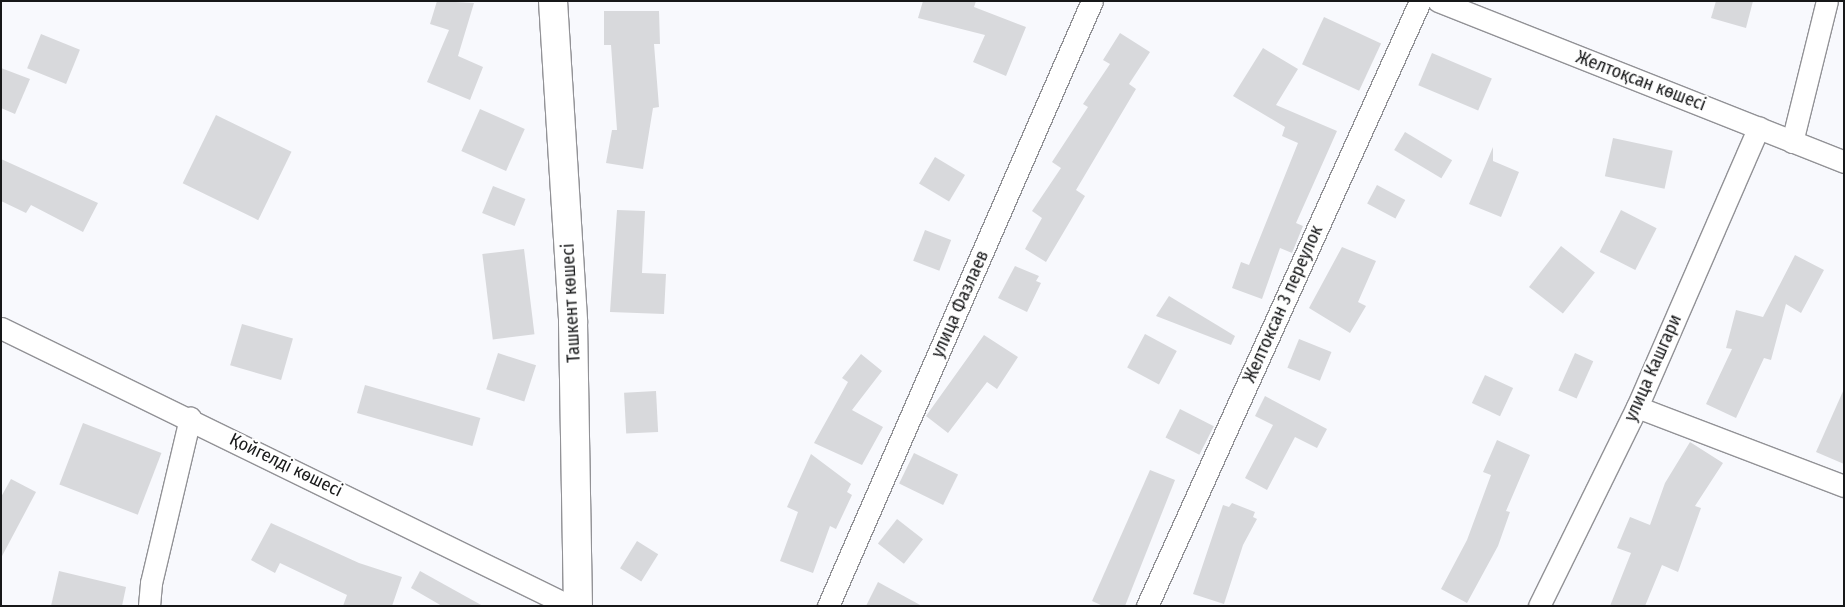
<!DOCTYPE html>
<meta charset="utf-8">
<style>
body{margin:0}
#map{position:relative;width:1845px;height:607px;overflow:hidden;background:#f8f9fd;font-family:"Fira Sans Condensed",sans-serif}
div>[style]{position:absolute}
.building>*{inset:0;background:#d8d9dc;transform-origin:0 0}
.roads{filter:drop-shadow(1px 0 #929296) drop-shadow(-1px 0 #929296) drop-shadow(0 1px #929296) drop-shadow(0 -1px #929296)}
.street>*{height:21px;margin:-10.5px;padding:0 10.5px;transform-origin:10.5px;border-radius:10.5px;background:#fff}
.secondary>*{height:28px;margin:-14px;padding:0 14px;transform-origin:14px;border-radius:14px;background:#fff}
span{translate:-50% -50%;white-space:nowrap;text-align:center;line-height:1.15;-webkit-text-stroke:4px #fff;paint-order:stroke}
.street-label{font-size:18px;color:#171819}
.frame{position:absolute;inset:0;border:2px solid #171819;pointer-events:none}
</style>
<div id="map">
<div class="building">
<i style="clip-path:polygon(437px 1px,474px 3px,458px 56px,483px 67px,470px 100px,427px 82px,449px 30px,430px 24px)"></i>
<i style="clip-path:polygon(923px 1px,976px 1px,974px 7px,1026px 27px,1006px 76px,973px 62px,985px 35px,918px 18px)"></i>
<i style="clip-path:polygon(1716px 1px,1753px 1px,1746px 28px,1711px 18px)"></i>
<i style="clip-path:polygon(604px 11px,659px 11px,660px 44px,654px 44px,659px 107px,653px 108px,643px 169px,606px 163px,612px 130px,617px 130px,611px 45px,604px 45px)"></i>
<i style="left:1324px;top:17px;width:63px;height:52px;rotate:25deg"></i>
<i style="clip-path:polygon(1120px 33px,1150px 52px,1129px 84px,1136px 89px,1076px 190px,1085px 196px,1046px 262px,1025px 249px,1042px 218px,1032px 211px,1061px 168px,1052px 162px,1088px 107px,1083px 104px,1110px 64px,1103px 60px)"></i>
<i style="left:41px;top:34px;width:42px;height:37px;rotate:22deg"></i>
<i style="clip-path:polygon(1263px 48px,1298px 69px,1276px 105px,1337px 131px,1296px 223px,1303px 226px,1292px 253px,1280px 248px,1262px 299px,1232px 288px,1241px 262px,1249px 265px,1298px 143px,1282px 136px,1285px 127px,1233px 96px)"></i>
<i style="left:1432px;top:53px;width:65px;height:35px;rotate:23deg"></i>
<i style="clip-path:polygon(1px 68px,30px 79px,15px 114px,1px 108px)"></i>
<i style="left:480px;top:109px;width:49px;height:46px;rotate:24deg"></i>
<i style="left:216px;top:115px;width:84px;height:76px;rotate:26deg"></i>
<i style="left:1405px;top:132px;width:55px;height:21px;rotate:31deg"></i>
<i style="left:1613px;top:138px;width:61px;height:39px;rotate:12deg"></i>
<i style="clip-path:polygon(1493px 147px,1493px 161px,1519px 172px,1501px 217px,1469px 204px)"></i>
<i style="left:935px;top:157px;width:35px;height:31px;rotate:31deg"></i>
<i style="clip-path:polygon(1px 159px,98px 203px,83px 232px,31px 205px,26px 213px,1px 201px)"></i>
<i style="left:1377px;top:185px;width:32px;height:21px;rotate:28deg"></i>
<i style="left:493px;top:186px;width:35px;height:29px;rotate:22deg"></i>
<i style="clip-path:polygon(617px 210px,645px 211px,642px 273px,666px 274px,664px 314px,610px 312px)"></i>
<i style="left:1621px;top:210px;width:40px;height:47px;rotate:27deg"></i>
<i style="left:925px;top:230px;width:28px;height:33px;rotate:21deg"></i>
<i style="left:1561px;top:246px;width:43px;height:52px;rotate:38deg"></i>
<i style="clip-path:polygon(1342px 247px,1376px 261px,1358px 302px,1366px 306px,1350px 333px,1309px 308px)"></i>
<i style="left:524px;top:249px;width:86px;height:42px;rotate:83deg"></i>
<i style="clip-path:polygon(1795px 255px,1824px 270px,1801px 313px,1786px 304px,1771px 360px,1764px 358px,1736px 418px,1706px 404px,1732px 349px,1726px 348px,1736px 310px,1763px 317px)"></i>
<i style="clip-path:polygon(1015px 266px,1039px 276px,1036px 281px,1041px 283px,1027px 312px,998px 298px)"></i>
<i style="clip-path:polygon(1169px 296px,1235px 336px,1231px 345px,1156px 316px)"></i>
<i style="left:242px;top:324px;width:53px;height:43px;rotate:16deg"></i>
<i style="left:1145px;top:334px;width:36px;height:38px;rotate:28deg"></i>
<i style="clip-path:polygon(984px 335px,1018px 357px,997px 389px,987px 382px,948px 433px,926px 416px)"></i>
<i style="left:1299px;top:339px;width:35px;height:31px;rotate:22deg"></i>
<i style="left:498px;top:353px;width:40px;height:38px;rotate:18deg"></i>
<i style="left:1575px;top:353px;width:20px;height:41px;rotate:24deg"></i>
<i style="clip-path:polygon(861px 354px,882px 371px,852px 410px,883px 427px,862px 465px,814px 443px,848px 382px,842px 378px)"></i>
<i style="left:1485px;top:375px;width:31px;height:31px;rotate:25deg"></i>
<i style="left:365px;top:385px;width:120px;height:29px;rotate:16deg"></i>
<i style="clip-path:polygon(1844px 389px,1844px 464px,1816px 452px)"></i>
<i style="left:656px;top:391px;width:41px;height:32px;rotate:87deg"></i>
<i style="clip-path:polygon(1265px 396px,1327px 429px,1317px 448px,1295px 437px,1267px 490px,1245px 478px,1273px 425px,1255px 416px)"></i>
<i style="left:1180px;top:409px;width:38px;height:32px;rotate:27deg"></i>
<i style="left:83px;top:423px;width:84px;height:66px;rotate:21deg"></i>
<i style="clip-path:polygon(1497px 440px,1530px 455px,1506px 511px,1510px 512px,1498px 546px,1467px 603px,1441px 589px,1467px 540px,1491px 475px,1483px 472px)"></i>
<i style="clip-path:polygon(1690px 442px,1723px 463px,1695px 506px,1701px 508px,1678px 572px,1662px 565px,1645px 606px,1610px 606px,1631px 553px,1617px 548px,1630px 517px,1650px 525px,1665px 483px)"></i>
<i style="left:914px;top:453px;width:49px;height:34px;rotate:26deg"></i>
<i style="clip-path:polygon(811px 454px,851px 484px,847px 492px,852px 495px,836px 529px,830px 526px,813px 573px,780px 561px,798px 512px,787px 507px)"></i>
<i style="clip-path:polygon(1150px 470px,1175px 480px,1125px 606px,1103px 606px,1092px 601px)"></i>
<i style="clip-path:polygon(11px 479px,36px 492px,1px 558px,1px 497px)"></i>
<i style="clip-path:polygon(1232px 503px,1255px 512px,1253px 517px,1257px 519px,1243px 545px,1224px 604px,1193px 594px,1223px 505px,1229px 507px)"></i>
<i style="left:897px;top:519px;width:33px;height:31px;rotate:38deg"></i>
<i style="clip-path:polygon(271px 523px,359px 563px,402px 577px,392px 606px,343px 606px,347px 595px,280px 563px,275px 573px,251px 560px)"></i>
<i style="left:637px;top:541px;width:25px;height:32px;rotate:32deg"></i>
<i style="clip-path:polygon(59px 571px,126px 587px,122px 606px,51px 606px)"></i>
<i style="clip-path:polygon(420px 571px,483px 606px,442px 606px,411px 588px)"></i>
<i style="clip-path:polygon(878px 582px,922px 606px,866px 606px)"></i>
</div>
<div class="roads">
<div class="street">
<i style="left:1438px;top:1px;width:437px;rotate:21.6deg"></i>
<i style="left:1792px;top:142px;width:145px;rotate:-76.1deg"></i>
<i style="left:1px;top:328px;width:633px;rotate:26.04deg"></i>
<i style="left:1637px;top:407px;width:222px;rotate:20.9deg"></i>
<i style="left:149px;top:606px;width:23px;rotate:-85deg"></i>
<i style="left:151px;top:583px;width:170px;rotate:-76.7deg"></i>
<i style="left:828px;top:606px;width:660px;rotate:-66.43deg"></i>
<i style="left:1147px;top:606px;width:664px;rotate:-65.71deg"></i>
<i style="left:1539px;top:606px;width:222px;rotate:-63.8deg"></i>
<i style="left:1637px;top:407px;width:305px;rotate:-66.5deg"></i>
</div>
<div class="secondary">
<i style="left:553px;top:1px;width:322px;rotate:86.4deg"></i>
<i style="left:573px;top:322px;width:284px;rotate:89deg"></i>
</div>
</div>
<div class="street-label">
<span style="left:1641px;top:81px;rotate:21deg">Желтоқсан көшесі</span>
<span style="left:571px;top:303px;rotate:-93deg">Ташкент көшесі</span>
<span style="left:960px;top:304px;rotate:-66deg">улица Фазлаев</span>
<span style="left:1283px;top:304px;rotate:-66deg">Желтоксан 3 переулок</span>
<span style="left:1653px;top:368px;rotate:-66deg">улица Кашгари</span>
<span style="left:286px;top:465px;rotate:26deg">Қойгелді көшесі</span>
</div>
<div class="frame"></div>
</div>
